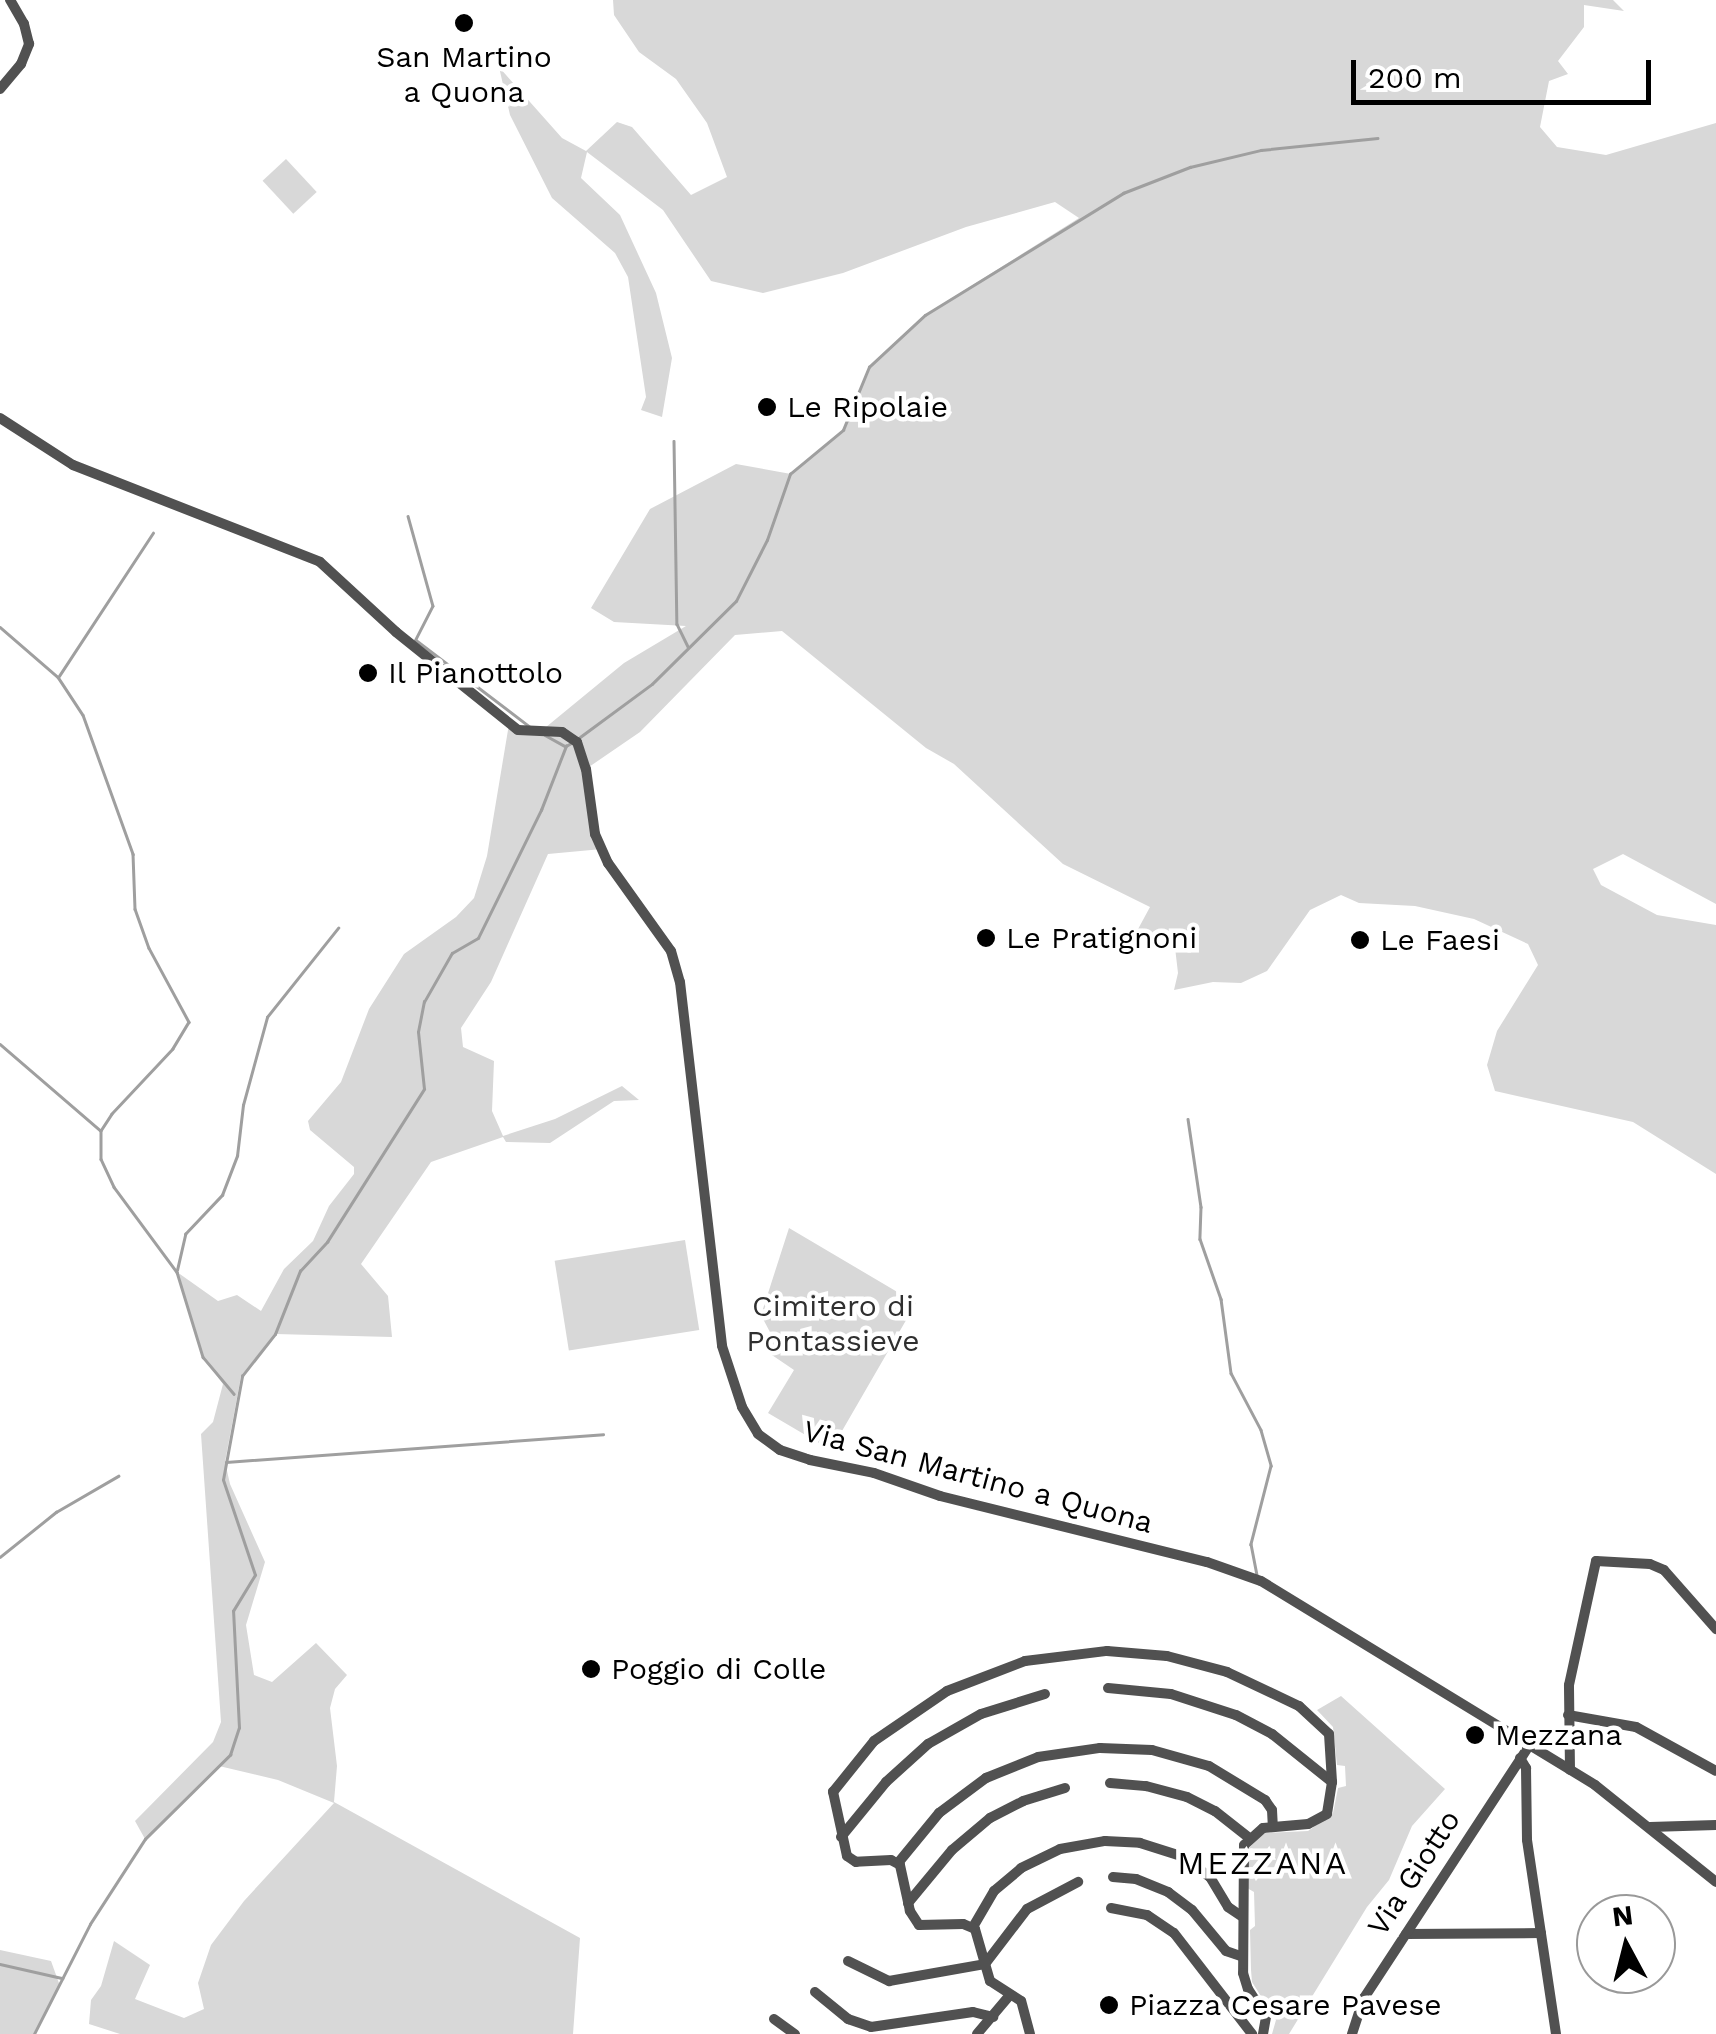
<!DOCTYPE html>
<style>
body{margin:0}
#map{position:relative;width:1716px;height:2034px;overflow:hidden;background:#fff;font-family:"Work Sans",sans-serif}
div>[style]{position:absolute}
.green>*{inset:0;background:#d8d8d8;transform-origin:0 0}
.stream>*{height:2.5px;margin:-1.25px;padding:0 1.25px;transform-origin:1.25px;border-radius:1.25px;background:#9f9f9f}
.minor>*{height:10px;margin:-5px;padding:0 5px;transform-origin:5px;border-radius:5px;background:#515151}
.dots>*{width:28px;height:28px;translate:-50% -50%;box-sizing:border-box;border:5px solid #fff;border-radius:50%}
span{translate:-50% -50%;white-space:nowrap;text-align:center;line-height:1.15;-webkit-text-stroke:9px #fff;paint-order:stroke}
.poi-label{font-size:30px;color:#000}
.left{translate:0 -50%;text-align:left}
.park-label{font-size:30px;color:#2f2f2f}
.street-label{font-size:30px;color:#000}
.neighbourhood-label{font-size:32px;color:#000;letter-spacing:2.5px}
.north{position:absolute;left:1576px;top:1894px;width:100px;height:100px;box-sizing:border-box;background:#fff;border:2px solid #999;border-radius:50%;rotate:353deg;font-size:28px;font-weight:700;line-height:40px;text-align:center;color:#000}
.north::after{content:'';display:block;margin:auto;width:35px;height:45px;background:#000;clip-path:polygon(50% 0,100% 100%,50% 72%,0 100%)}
.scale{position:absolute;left:1351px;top:60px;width:300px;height:45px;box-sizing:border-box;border:5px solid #000;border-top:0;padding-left:12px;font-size:30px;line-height:35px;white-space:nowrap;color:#000;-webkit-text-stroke:8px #fff;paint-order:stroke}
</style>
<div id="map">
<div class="green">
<i style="clip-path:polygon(613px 0,1613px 0,1624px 11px,1584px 5px,1584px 27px,1558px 61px,1568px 74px,1549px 81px,1540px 127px,1557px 147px,1606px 155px,1716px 123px,1716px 904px,1623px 854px,1593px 869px,1601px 885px,1657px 915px,1716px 925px,1716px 1174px,1633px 1122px,1495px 1091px,1487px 1065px,1497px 1031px,1538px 965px,1528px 944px,1474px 919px,1415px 906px,1359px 903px,1341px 895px,1310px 910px,1267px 971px,1241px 983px,1213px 982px,1174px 990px,1178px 973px,1174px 939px,1137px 931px,1150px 907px,1063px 864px,954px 764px,926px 748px,782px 631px,735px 635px,640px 732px,586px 769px,602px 849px,548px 854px,491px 982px,461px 1028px,463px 1047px,494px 1061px,492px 1111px,503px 1136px,555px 1119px,622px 1086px,639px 1100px,614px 1101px,550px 1143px,506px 1142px,503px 1137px,431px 1162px,361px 1264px,388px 1296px,392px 1337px,275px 1334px,241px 1376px,225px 1462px,230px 1484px,265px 1562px,246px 1625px,254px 1675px,272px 1682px,316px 1643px,347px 1675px,335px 1689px,330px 1708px,337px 1766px,334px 1802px,580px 1938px,573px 2034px,120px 2034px,89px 2024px,91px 2000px,101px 1986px,114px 1941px,150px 1965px,135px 1999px,184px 2018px,204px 2009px,198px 1983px,211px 1945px,244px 1901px,334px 1803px,278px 1780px,219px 1766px,145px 1839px,135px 1821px,213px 1742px,221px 1722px,201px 1434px,213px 1422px,223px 1384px,203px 1357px,177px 1272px,218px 1301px,237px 1295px,261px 1311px,284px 1269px,313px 1241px,329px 1206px,354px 1174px,354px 1167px,310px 1130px,308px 1121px,341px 1082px,369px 1009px,404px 954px,456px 917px,474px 898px,487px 856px,509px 724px,540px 732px,624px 663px,686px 626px,614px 622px,591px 608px,650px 509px,736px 464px,791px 474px,843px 430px,869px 367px,925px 315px,1079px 218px,1055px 202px,966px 227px,843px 273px,763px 293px,711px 281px,663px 210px,587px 152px,581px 178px,620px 215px,656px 293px,672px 358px,662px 417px,641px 410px,646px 397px,628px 277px,615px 253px,552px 198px,510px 115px,499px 67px,562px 138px,586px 151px,617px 122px,632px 127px,691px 195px,727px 177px,707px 123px,676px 79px,639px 52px,614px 15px)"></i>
<i style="left:286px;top:159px;width:45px;height:32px;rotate:47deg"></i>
<i style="clip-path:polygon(789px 1228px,916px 1303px,831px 1450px,768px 1413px,794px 1370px,766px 1351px,771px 1334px,761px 1315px)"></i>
<i style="left:685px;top:1240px;width:91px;height:132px;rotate:81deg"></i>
<i style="clip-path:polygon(1341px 1696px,1445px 1789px,1412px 1826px,1389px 1880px,1367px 1907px,1289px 2034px,1272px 2034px,1276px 2020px,1252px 1982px,1251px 1970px,1250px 1930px,1255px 1926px,1254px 1892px,1247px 1888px,1249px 1848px,1263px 1833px,1308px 1831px,1333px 1813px,1338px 1788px,1346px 1786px,1345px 1766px,1337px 1765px,1333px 1727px,1317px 1710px)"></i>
<i style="clip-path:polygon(0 1950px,51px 1961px,60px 1986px,34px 2034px,0 2034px)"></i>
</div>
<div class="stream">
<i style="left:674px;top:441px;width:183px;rotate:89.1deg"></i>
<i style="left:677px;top:624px;width:25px;rotate:64deg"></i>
<i style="left:408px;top:516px;width:93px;rotate:74.5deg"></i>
<i style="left:433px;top:606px;width:38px;rotate:117deg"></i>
<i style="left:416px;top:640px;width:143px;rotate:37.3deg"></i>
<i style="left:0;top:627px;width:77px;rotate:40.8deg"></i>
<i style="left:58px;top:677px;width:45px;rotate:56.7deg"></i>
<i style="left:83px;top:715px;width:148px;rotate:70.2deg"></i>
<i style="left:133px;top:854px;width:55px;rotate:87.9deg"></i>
<i style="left:135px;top:909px;width:41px;rotate:70.3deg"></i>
<i style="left:149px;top:948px;width:84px;rotate:61.6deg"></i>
<i style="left:189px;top:1022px;width:31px;rotate:121deg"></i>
<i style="left:173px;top:1049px;width:89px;rotate:133.2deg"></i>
<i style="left:112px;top:1114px;width:20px;rotate:123deg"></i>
<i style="left:101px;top:1131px;width:28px;rotate:90deg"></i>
<i style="left:101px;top:1159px;width:31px;rotate:65deg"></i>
<i style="left:114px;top:1187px;width:106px;rotate:53.5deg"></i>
<i style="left:177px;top:1272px;width:89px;rotate:73deg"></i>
<i style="left:203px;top:1357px;width:48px;rotate:50deg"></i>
<i style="left:59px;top:676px;width:171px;rotate:-56.7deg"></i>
<i style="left:545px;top:735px;width:23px;rotate:29deg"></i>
<i style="left:580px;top:737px;width:89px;rotate:-36.4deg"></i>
<i style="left:652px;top:684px;width:118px;rotate:-44.7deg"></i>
<i style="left:736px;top:601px;width:68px;rotate:-63.1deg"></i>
<i style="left:767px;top:540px;width:70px;rotate:-70.8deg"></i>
<i style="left:790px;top:474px;width:69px;rotate:-39.7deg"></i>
<i style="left:843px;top:430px;width:68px;rotate:-67.6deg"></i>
<i style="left:869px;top:367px;width:76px;rotate:-42.9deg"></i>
<i style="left:925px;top:315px;width:233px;rotate:-31.6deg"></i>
<i style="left:1123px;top:193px;width:72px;rotate:-21.2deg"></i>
<i style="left:1190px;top:167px;width:73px;rotate:-13.5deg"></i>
<i style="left:1261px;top:150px;width:117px;rotate:-5.9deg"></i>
<i style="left:0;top:1044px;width:132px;rotate:40.7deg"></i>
<i style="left:1188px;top:1119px;width:89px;rotate:81.6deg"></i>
<i style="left:1201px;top:1207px;width:32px;rotate:92deg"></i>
<i style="left:1200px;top:1239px;width:64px;rotate:70.7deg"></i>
<i style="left:1221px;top:1299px;width:75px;rotate:82.3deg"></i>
<i style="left:1231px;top:1373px;width:64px;rotate:62.2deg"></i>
<i style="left:1261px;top:1430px;width:37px;rotate:74deg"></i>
<i style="left:1271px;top:1466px;width:81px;rotate:104.4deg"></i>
<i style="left:1251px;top:1544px;width:32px;rotate:79deg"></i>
<i style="left:177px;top:1270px;width:37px;rotate:-77deg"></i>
<i style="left:185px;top:1234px;width:54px;rotate:-46.5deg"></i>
<i style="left:222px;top:1195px;width:42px;rotate:-69deg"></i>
<i style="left:237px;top:1156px;width:51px;rotate:-83.3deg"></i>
<i style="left:243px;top:1105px;width:91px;rotate:-74.7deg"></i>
<i style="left:267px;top:1017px;width:114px;rotate:-51.4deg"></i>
<i style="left:226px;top:1462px;width:378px;rotate:-4.2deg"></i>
<i style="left:0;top:1557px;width:72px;rotate:-38.8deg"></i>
<i style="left:56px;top:1512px;width:72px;rotate:-30.1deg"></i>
<i style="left:0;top:1964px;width:64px;rotate:12.7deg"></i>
<i style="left:34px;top:2034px;width:123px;rotate:-63deg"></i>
<i style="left:90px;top:1924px;width:101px;rotate:-57.1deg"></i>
<i style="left:145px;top:1839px;width:120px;rotate:-44.7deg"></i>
<i style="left:230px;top:1755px;width:28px;rotate:-72deg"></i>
<i style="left:239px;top:1728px;width:117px;rotate:-92.9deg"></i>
<i style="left:233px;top:1611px;width:42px;rotate:-58.6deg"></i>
<i style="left:255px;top:1575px;width:100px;rotate:-108.6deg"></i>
<i style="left:223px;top:1480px;width:106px;rotate:-79.6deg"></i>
<i style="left:242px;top:1376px;width:53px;rotate:-51.8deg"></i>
<i style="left:275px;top:1334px;width:68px;rotate:-68.4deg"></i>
<i style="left:300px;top:1271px;width:40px;rotate:-47deg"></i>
<i style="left:327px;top:1242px;width:181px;rotate:-57.6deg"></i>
<i style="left:424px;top:1089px;width:57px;rotate:-96deg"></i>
<i style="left:418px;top:1032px;width:31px;rotate:-79deg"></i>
<i style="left:424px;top:1002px;width:56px;rotate:-60.3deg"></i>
<i style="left:452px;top:953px;width:30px;rotate:-30deg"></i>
<i style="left:478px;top:938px;width:143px;rotate:-63.8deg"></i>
<i style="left:541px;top:810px;width:69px;rotate:-68.7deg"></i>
<i style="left:566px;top:746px;width:8px;rotate:-30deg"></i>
</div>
<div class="minor">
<i style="left:0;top:89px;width:33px;rotate:-50deg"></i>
<i style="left:21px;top:64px;width:22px;rotate:-68deg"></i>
<i style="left:29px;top:44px;width:21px;rotate:-104deg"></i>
<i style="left:24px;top:24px;width:28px;rotate:-120deg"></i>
<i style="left:0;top:418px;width:87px;rotate:32.8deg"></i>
<i style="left:73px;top:465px;width:265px;rotate:21.4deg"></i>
<i style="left:320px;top:562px;width:103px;rotate:42.6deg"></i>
<i style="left:396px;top:632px;width:156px;rotate:38.8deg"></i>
<i style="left:518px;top:730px;width:44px;rotate:2.6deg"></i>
<i style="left:562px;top:732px;width:18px;rotate:34deg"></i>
<i style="left:577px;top:742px;width:28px;rotate:72deg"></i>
<i style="left:586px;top:769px;width:66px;rotate:82.1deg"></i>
<i style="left:595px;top:834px;width:32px;rotate:66deg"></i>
<i style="left:608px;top:863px;width:108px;rotate:54.4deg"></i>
<i style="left:671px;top:951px;width:32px;rotate:74deg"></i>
<i style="left:680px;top:982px;width:366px;rotate:83.4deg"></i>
<i style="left:722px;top:1346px;width:64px;rotate:71.8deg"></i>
<i style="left:742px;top:1407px;width:31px;rotate:59deg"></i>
<i style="left:758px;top:1434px;width:27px;rotate:36deg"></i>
<i style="left:780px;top:1450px;width:32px;rotate:18deg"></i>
<i style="left:810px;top:1460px;width:65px;rotate:11.5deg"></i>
<i style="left:874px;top:1473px;width:70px;rotate:19.2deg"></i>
<i style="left:940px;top:1496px;width:275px;rotate:13.9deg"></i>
<i style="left:1207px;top:1562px;width:57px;rotate:19.4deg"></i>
<i style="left:1261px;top:1581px;width:391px;rotate:31.4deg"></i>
<i style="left:1595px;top:1785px;width:155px;rotate:38.7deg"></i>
<i style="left:1108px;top:1688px;width:63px;rotate:5.4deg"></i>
<i style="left:1171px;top:1694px;width:68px;rotate:17.9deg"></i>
<i style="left:1236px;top:1715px;width:41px;rotate:27.8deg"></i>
<i style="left:1272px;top:1734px;width:77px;rotate:38.7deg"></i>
<i style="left:1568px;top:1715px;width:69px;rotate:10deg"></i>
<i style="left:1636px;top:1727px;width:91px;rotate:28.8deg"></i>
<i style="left:1520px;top:1758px;width:12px;rotate:59deg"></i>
<i style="left:1526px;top:1768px;width:72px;rotate:89.2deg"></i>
<i style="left:1527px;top:1840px;width:196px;rotate:81.5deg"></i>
<i style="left:1570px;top:1770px;width:85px;rotate:-90.7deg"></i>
<i style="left:1569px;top:1685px;width:127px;rotate:-77.7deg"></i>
<i style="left:1596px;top:1561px;width:54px;rotate:3.2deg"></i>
<i style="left:1650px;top:1564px;width:15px;rotate:23deg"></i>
<i style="left:1664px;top:1570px;width:79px;rotate:48.6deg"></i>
<i style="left:1110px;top:1783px;width:36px;rotate:5deg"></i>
<i style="left:1146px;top:1786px;width:42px;rotate:15deg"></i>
<i style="left:1187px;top:1797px;width:31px;rotate:27deg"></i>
<i style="left:1215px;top:1811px;width:42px;rotate:38.2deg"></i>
<i style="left:1650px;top:1827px;width:66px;rotate:-1.7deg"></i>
<i style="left:841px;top:1837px;width:71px;rotate:-50.7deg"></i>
<i style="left:886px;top:1782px;width:57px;rotate:-42.1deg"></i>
<i style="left:928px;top:1744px;width:61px;rotate:-29.5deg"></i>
<i style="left:981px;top:1714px;width:67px;rotate:-17.4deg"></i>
<i style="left:898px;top:1863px;width:65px;rotate:-50.6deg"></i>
<i style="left:939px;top:1813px;width:59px;rotate:-36.7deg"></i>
<i style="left:986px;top:1778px;width:56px;rotate:-22deg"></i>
<i style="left:1038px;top:1757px;width:63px;rotate:-8.3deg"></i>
<i style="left:1100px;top:1748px;width:52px;rotate:2.2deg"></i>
<i style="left:1152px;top:1750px;width:59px;rotate:15.7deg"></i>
<i style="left:1209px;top:1766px;width:66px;rotate:31.3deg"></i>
<i style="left:1265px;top:1800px;width:12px;rotate:55deg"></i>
<i style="left:1272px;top:1810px;width:17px;rotate:87deg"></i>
<i style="left:1113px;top:1877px;width:23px;rotate:5deg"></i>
<i style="left:1136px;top:1879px;width:35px;rotate:22deg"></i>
<i style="left:1168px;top:1892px;width:30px;rotate:37deg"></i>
<i style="left:1192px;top:1910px;width:53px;rotate:50.3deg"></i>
<i style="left:1226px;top:1951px;width:18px;rotate:19deg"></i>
<i style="left:908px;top:1903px;width:69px;rotate:-50.3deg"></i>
<i style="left:952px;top:1850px;width:50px;rotate:-40.1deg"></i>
<i style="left:990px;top:1818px;width:37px;rotate:-27deg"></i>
<i style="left:1023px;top:1801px;width:44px;rotate:-17.2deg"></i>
<i style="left:1111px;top:1908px;width:37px;rotate:11deg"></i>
<i style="left:1147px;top:1915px;width:32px;rotate:34deg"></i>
<i style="left:1174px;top:1933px;width:128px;rotate:52.3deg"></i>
<i style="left:973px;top:1927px;width:42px;rotate:-59.7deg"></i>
<i style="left:994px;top:1891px;width:35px;rotate:-40deg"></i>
<i style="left:1021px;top:1868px;width:43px;rotate:-26deg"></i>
<i style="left:1060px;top:1849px;width:46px;rotate:-10.1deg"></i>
<i style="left:1105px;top:1841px;width:35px;rotate:3deg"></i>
<i style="left:1140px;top:1843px;width:43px;rotate:17.6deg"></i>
<i style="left:1181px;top:1856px;width:36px;rotate:36deg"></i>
<i style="left:1210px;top:1877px;width:35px;rotate:59deg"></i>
<i style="left:1228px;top:1907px;width:18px;rotate:34deg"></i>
<i style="left:1406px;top:1934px;width:135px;rotate:-0.4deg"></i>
<i style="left:848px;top:1961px;width:46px;rotate:26deg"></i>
<i style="left:889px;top:1981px;width:97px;rotate:-10deg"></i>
<i style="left:985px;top:1964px;width:69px;rotate:-52.6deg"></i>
<i style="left:1027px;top:1909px;width:58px;rotate:-27.9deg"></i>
<i style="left:815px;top:1992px;width:43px;rotate:39.3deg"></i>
<i style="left:848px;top:2019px;width:24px;rotate:19deg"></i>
<i style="left:871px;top:2027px;width:103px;rotate:-8.4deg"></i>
<i style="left:973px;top:2012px;width:21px;rotate:14deg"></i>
<i style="left:774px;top:2019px;width:26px;rotate:36deg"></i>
<i style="left:977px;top:2034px;width:51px;rotate:-49.8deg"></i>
<i style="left:1030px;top:2034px;width:34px;rotate:-105deg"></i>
<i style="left:1021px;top:2001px;width:37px;rotate:-147deg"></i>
<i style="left:990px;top:1981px;width:54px;rotate:-106.1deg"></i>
<i style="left:975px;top:1929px;width:13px;rotate:-157deg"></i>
<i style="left:963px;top:1924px;width:44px;rotate:178.7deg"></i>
<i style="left:919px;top:1925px;width:17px;rotate:-123deg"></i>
<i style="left:910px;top:1911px;width:47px;rotate:-102.3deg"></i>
<i style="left:900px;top:1865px;width:10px;rotate:-151deg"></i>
<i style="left:891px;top:1860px;width:35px;rotate:177deg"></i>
<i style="left:856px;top:1862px;width:11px;rotate:-146deg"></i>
<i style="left:847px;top:1856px;width:66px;rotate:-102.3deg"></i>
<i style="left:833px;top:1792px;width:65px;rotate:-51.2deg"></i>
<i style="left:874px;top:1741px;width:88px;rotate:-34.4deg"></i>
<i style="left:947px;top:1691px;width:84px;rotate:-21deg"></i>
<i style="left:1025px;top:1661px;width:83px;rotate:-7deg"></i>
<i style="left:1107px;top:1651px;width:60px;rotate:4.8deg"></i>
<i style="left:1167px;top:1656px;width:62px;rotate:14.9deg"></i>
<i style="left:1227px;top:1672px;width:80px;rotate:25.3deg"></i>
<i style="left:1299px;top:1706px;width:41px;rotate:43deg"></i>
<i style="left:1329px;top:1734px;width:48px;rotate:86.4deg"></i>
<i style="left:1332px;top:1782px;width:32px;rotate:99deg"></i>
<i style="left:1327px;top:1814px;width:21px;rotate:152deg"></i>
<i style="left:1308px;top:1824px;width:45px;rotate:174.9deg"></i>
<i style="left:1263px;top:1828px;width:25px;rotate:138deg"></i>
<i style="left:1244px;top:1845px;width:128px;rotate:90.4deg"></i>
<i style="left:1243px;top:1973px;width:17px;rotate:73deg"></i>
<i style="left:1248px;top:1989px;width:33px;rotate:57deg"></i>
<i style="left:1266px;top:2017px;width:17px;rotate:100deg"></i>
<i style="left:1352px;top:2034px;width:38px;rotate:-72deg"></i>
<i style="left:1364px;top:1998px;width:301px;rotate:-56.8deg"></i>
</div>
<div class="dots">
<i style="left:464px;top:23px;background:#000"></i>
<i style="left:767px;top:407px;background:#000"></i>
<i style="left:368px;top:673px;background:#000"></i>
<i style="left:986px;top:938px;background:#000"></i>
<i style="left:1360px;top:940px;background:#000"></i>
<i style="left:591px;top:1669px;background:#000"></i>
<i style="left:1475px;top:1735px;background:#000"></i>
<i style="left:1109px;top:2005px;background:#000"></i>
</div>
<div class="poi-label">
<span style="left:464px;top:74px">San Martino<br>a Quona</span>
<span class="left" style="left:787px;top:407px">Le Ripolaie</span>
<span class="left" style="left:388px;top:673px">Il Pianottolo</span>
<span class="left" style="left:1006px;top:938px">Le Pratignoni</span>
<span class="left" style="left:1380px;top:940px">Le Faesi</span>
<span class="left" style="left:611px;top:1669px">Poggio di Colle</span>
<span class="left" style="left:1495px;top:1735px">Mezzana</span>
<span class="left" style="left:1129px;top:2005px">Piazza Cesare Pavese</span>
</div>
<div class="park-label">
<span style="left:833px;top:1323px">Cimitero di<br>Pontassieve</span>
</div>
<div class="street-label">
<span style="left:978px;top:1477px;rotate:15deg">Via San Martino a Quona</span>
<span style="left:1414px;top:1873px;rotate:-57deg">Via Giotto</span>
</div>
<div class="neighbourhood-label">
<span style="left:1263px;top:1863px">MEZZANA</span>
</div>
<div class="north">N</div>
<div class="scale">200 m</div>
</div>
